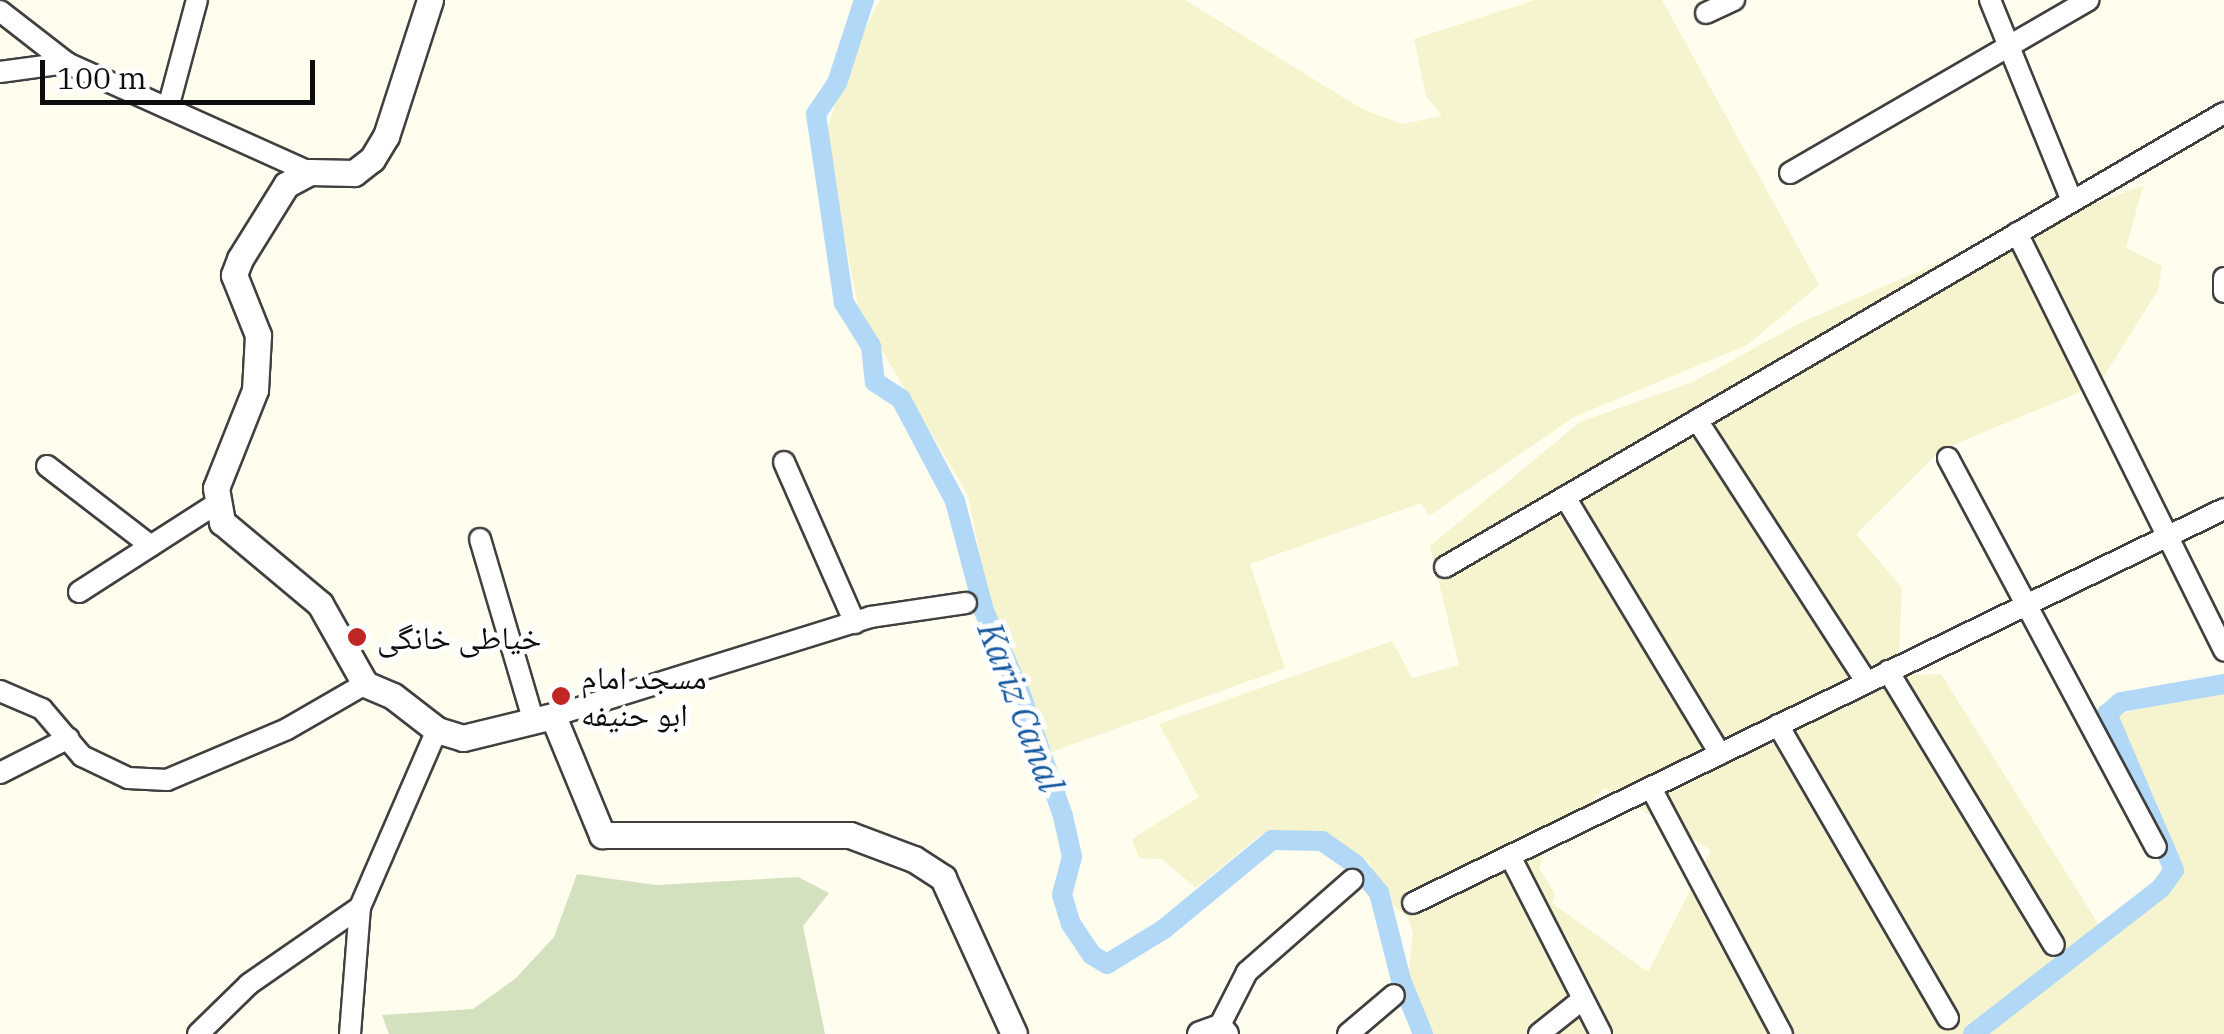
<!DOCTYPE html>
<meta charset="utf-8">
<style>
body{margin:0}
#map{position:relative;width:2224px;height:1034px;overflow:hidden;background:#fffdee;font-family:"IBM Plex Serif","Noto Naskh Arabic",serif}
div>[style]{position:absolute}
.farmland>*{inset:0;background:#f5f4ce}
.cemetery>*{inset:0;background:#d3e1bf}
.canal>*{height:20px;margin:-10px;padding:0 10px;transform-origin:10px;border-radius:10px;background:#b2d8f7}
.roads{filter:drop-shadow(2px 0 #404040) drop-shadow(-2px 0 #404040) drop-shadow(0 2px #404040) drop-shadow(0 -2px #404040)}
.minor>*{height:20px;margin:-10px;padding:0 10px;transform-origin:10px;border-radius:10px;background:#fff}
.tertiary>*{height:25px;margin:-12.5px;padding:0 12.5px;transform-origin:12.5px;border-radius:12.5px;background:#fff}
.dots>*{width:28px;height:28px;translate:-50% -50%;box-sizing:border-box;border:5px solid #fff;border-radius:50%}
span{translate:-50% -50%;white-space:nowrap;text-align:center;line-height:1.15;-webkit-text-stroke:10px #fff;paint-order:stroke}
.poi-label{font-size:32px;color:#0d0d0d}
.left{translate:0 -50%;text-align:left}
.water-label{font-size:35px;color:#165aa0;font-style:italic}
.scale{position:absolute;left:40px;top:60px;width:275px;height:45px;box-sizing:border-box;border:5px solid #0d0d0d;border-top:0;padding-left:12px;font-size:30px;line-height:35px;white-space:nowrap;color:#0d0d0d;-webkit-text-stroke:8px #fff;paint-order:stroke}
</style>
<div id="map">
<div class="farmland">
<i style="clip-path:polygon(880px 0,1185px 0,1362px 109px,1402px 124px,1442px 116px,1426px 96px,1414px 39px,1535px 0,1662px 0,1819px 285px,1747px 345px,1574px 417px,1429px 516px,1421px 503px,1250px 564px,1285px 668px,1051px 752px,988px 596px,968px 495px,859px 312px,825px 138px,847px 65px)"></i>
<i style="clip-path:polygon(evenodd,2143px 186px,2126px 248px,2162px 266px,2158px 290px,2099px 384px,1941px 450px,1856px 534px,1902px 588px,1898px 675px,1941px 674px,2099px 925px,1962px 1034px,1429px 1034px,1407px 987px,1413px 933px,1408px 918px,1383px 896px,1369px 862px,1324px 834px,1260px 835px,1196px 888px,1162px 859px,1139px 858px,1132px 839px,1199px 797px,1159px 724px,1392px 641px,1412px 678px,1459px 665px,1430px 546px,1580px 422px,1693px 382px,1800px 323px,1986px 242px,2143px 186px,1604px 788px,1711px 850px,1648px 972px,1552px 903px,1555px 894px,1539px 868px,1546px 846px,1604px 788px)"></i>
<i style="clip-path:polygon(2224px 689px,2224px 1034px,1984px 1034px,2161px 893px,2179px 871px,2157px 804px,2115px 715px)"></i>
</div>
<div class="cemetery">
<i style="clip-path:polygon(577px 874px,656px 885px,798px 877px,829px 893px,803px 926px,825px 1034px,389px 1034px,382px 1015px,473px 1009px,515px 979px,554px 937px)"></i>
</div>
<div class="canal">
<i style="left:864px;top:0;width:87px;rotate:108deg"></i>
<i style="left:837px;top:83px;width:37px;rotate:124deg"></i>
<i style="left:816px;top:114px;width:191px;rotate:81.6deg"></i>
<i style="left:844px;top:303px;width:51px;rotate:57.9deg"></i>
<i style="left:871px;top:346px;width:36px;rotate:84deg"></i>
<i style="left:875px;top:382px;width:31px;rotate:33deg"></i>
<i style="left:901px;top:399px;width:115px;rotate:62.1deg"></i>
<i style="left:955px;top:501px;width:114px;rotate:75.2deg"></i>
<i style="left:984px;top:611px;width:89px;rotate:66deg"></i>
<i style="left:1020px;top:692px;width:131px;rotate:70.9deg"></i>
<i style="left:1063px;top:816px;width:42px;rotate:77.6deg"></i>
<i style="left:1072px;top:857px;width:39px;rotate:105deg"></i>
<i style="left:1062px;top:895px;width:30px;rotate:73deg"></i>
<i style="left:1071px;top:924px;width:37px;rotate:56deg"></i>
<i style="left:1092px;top:955px;width:17px;rotate:31deg"></i>
<i style="left:1107px;top:964px;width:67px;rotate:-31.6deg"></i>
<i style="left:1164px;top:929px;width:140px;rotate:-39.5deg"></i>
<i style="left:1272px;top:840px;width:50px;rotate:1.1deg"></i>
<i style="left:1322px;top:841px;width:40px;rotate:34.9deg"></i>
<i style="left:1355px;top:864px;width:38px;rotate:50deg"></i>
<i style="left:1379px;top:893px;width:90px;rotate:75.8deg"></i>
<i style="left:1401px;top:980px;width:58px;rotate:67.8deg"></i>
<i style="left:1973px;top:1034px;width:238px;rotate:-37.8deg"></i>
<i style="left:2161px;top:888px;width:22px;rotate:-54deg"></i>
<i style="left:2174px;top:870px;width:170px;rotate:-113.2deg"></i>
<i style="left:2107px;top:714px;width:18px;rotate:-41deg"></i>
<i style="left:2121px;top:702px;width:105px;rotate:-9.9deg"></i>
</div>
<div class="roads">
<div class="minor">
<i style="left:1990px;top:0;width:217px;rotate:67.8deg"></i>
<i style="left:0;top:11px;width:85px;rotate:37.8deg"></i>
<i style="left:67px;top:63px;width:266px;rotate:24.2deg"></i>
<i style="left:1706px;top:13px;width:31px;rotate:-25deg"></i>
<i style="left:0;top:72px;width:68px;rotate:-7.7deg"></i>
<i style="left:168px;top:108px;width:112px;rotate:-75deg"></i>
<i style="left:1790px;top:173px;width:345px;rotate:-30.1deg"></i>
<i style="left:2017px;top:233px;width:466px;rotate:63.6deg"></i>
<i style="left:2224px;top:278px;width:14px;rotate:90deg"></i>
<i style="left:1697px;top:420px;width:311px;rotate:57.1deg"></i>
<i style="left:1948px;top:458px;width:441px;rotate:61.9deg"></i>
<i style="left:784px;top:462px;width:176px;rotate:66.2deg"></i>
<i style="left:47px;top:466px;width:131px;rotate:37.6deg"></i>
<i style="left:1565px;top:497px;width:300px;rotate:58.9deg"></i>
<i style="left:480px;top:539px;width:192px;rotate:73.6deg"></i>
<i style="left:1445px;top:567px;width:902px;rotate:-30.23deg"></i>
<i style="left:79px;top:592px;width:163px;rotate:-32.7deg"></i>
<i style="left:1888px;top:671px;width:320px;rotate:58.8deg"></i>
<i style="left:0;top:691px;width:46px;rotate:23.2deg"></i>
<i style="left:42px;top:709px;width:62px;rotate:49.6deg"></i>
<i style="left:82px;top:756px;width:51px;rotate:25.6deg"></i>
<i style="left:128px;top:778px;width:39px;rotate:3deg"></i>
<i style="left:167px;top:780px;width:130px;rotate:-23deg"></i>
<i style="left:287px;top:729px;width:90px;rotate:-30deg"></i>
<i style="left:553px;top:716px;width:333px;rotate:-17.3deg"></i>
<i style="left:871px;top:617px;width:96px;rotate:-8.4deg"></i>
<i style="left:1778px;top:725px;width:339px;rotate:59.9deg"></i>
<i style="left:0;top:773px;width:77px;rotate:-26.9deg"></i>
<i style="left:1651px;top:788px;width:279px;rotate:62deg"></i>
<i style="left:1510px;top:856px;width:200px;rotate:62.9deg"></i>
<i style="left:1413px;top:903px;width:902px;rotate:-25.91deg"></i>
<i style="left:1219px;top:1027px;width:62px;rotate:-63deg"></i>
<i style="left:1247px;top:972px;width:140px;rotate:-41.2deg"></i>
<i style="left:198px;top:1034px;width:71px;rotate:-44.4deg"></i>
<i style="left:249px;top:984px;width:135px;rotate:-34.7deg"></i>
<i style="left:350px;top:1034px;width:127px;rotate:-85.5deg"></i>
<i style="left:360px;top:907px;width:193px;rotate:-66.5deg"></i>
<i style="left:1348px;top:1034px;width:60px;rotate:-40.3deg"></i>
<i style="left:1539px;top:1034px;width:56px;rotate:-38.5deg"></i>
</div>
<div class="tertiary">
<i style="left:430px;top:0;width:143px;rotate:107.9deg"></i>
<i style="left:386px;top:136px;width:27px;rotate:121deg"></i>
<i style="left:372px;top:159px;width:23px;rotate:142deg"></i>
<i style="left:354px;top:173px;width:44px;rotate:-178.7deg"></i>
<i style="left:310px;top:172px;width:27px;rotate:152deg"></i>
<i style="left:286px;top:185px;width:87px;rotate:121.9deg"></i>
<i style="left:240px;top:259px;width:17px;rotate:111deg"></i>
<i style="left:234px;top:275px;width:65px;rotate:68.2deg"></i>
<i style="left:258px;top:335px;width:55px;rotate:93.1deg"></i>
<i style="left:255px;top:390px;width:105px;rotate:111.7deg"></i>
<i style="left:216px;top:488px;width:35px;rotate:80deg"></i>
<i style="left:222px;top:522px;width:128px;rotate:39.9deg"></i>
<i style="left:320px;top:604px;width:92px;rotate:60.6deg"></i>
<i style="left:365px;top:684px;width:30px;rotate:23deg"></i>
<i style="left:393px;top:696px;width:56px;rotate:37.7deg"></i>
<i style="left:437px;top:730px;width:27px;rotate:17deg"></i>
<i style="left:463px;top:738px;width:93px;rotate:-13.7deg"></i>
<i style="left:553px;top:716px;width:129px;rotate:67.6deg"></i>
<i style="left:602px;top:835px;width:248px"></i>
<i style="left:850px;top:835px;width:68px;rotate:20.6deg"></i>
<i style="left:914px;top:859px;width:35px;rotate:33deg"></i>
<i style="left:943px;top:878px;width:171px;rotate:65.5deg"></i>
<i style="left:1200px;top:1034px;width:20px;rotate:-20deg"></i>
<i style="left:1219px;top:1027px;width:9px;rotate:49deg"></i>
</div>
</div>
<div class="dots">
<i style="left:357px;top:637px;background:#bf2724"></i>
<i style="left:561px;top:696px;background:#bf2724"></i>
</div>
<div class="poi-label">
<span class="left" style="left:377px;top:637px">خیاطی خانگی</span>
<span class="left" style="left:581px;top:696px">مسجد امام<br>ابو حنیفه</span>
</div>
<div class="water-label">
<span style="left:1021px;top:707px;rotate:69deg">Kariz Canal</span>
</div>
<div class="scale">100 m</div>
</div>
